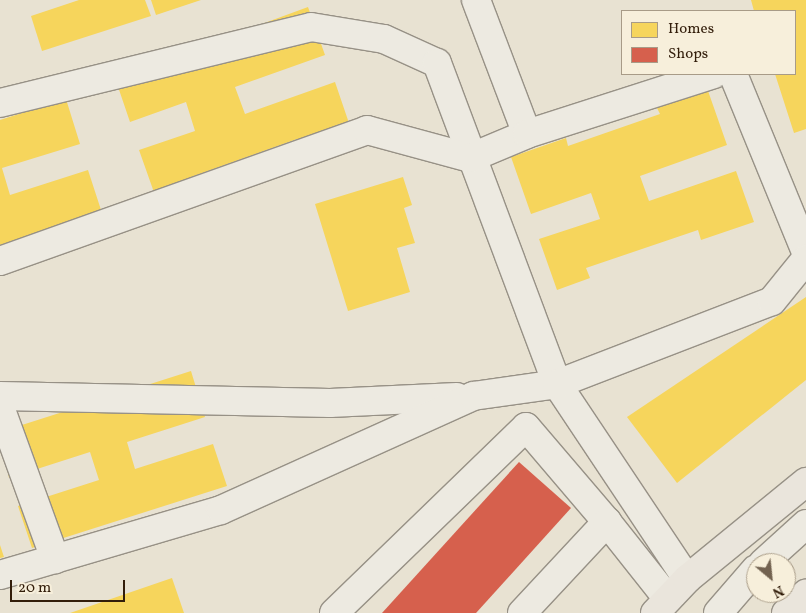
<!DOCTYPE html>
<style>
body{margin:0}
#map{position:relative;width:806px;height:613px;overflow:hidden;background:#e8e2d2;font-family:Vollkorn,serif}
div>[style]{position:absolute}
.homes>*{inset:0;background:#f6d55c}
.shops>*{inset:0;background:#d6604d}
.roads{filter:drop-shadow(1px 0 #979186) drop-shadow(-1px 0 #979186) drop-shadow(0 1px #979186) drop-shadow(0 -1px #979186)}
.minor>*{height:28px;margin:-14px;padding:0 14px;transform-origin:14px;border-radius:14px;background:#edeae1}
.major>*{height:28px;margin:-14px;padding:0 14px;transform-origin:14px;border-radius:14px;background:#eae5dc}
span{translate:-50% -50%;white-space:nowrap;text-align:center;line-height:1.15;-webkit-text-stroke:5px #f7efdb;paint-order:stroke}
.legend{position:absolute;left:621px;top:10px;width:175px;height:65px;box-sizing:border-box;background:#f7efdb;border:1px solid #a89b87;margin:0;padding:6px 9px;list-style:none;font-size:15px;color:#321d0a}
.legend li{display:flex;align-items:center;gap:10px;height:25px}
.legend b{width:25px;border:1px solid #a89b87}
.north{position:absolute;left:746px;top:553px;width:50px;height:50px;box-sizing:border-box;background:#f7efdb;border:1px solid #a89b87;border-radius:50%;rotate:152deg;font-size:14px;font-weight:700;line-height:20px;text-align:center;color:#321d0a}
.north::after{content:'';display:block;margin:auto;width:18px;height:22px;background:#726250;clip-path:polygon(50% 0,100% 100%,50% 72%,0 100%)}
.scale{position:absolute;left:10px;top:580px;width:115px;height:22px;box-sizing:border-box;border:2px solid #321d0a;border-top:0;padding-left:6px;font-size:15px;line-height:18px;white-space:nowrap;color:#321d0a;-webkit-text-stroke:4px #f7efdb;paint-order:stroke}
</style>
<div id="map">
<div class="homes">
<i style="clip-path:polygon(79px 0,145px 0,151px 16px,42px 51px,31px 16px)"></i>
<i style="clip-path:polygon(151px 0,201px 0,156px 15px)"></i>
<i style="clip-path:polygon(751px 0,806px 0,806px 129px,794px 133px,775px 74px,795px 74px,795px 11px,754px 11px)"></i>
<i style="clip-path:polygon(308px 7px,325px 55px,235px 87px,245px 114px,335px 82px,351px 129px,300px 147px,297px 139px,191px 177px,194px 185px,156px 198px,139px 150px,195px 131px,186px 102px,130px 122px,114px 75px,262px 33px,259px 25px)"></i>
<i style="clip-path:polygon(707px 88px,727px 145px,640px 176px,649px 201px,736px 171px,754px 222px,701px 240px,698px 230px,586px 268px,590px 278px,557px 290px,539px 239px,600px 219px,591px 193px,531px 214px,511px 157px,566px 138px,568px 146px,660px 114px,656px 106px)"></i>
<i style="clip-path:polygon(66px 99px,80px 144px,2px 168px,10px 195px,88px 170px,102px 213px,0 245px,0 120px)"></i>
<i style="clip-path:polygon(403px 177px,412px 205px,404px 208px,415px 243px,397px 248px,410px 292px,348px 311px,315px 204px)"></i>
<i style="clip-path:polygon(806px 297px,806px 380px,677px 483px,627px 417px)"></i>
<i style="clip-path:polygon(191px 371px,205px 417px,127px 442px,135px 469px,213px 444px,227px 486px,32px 548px,18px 506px,99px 480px,90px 452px,9px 478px,0 432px)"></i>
<i style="clip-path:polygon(0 545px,4px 557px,0 558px)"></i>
<i style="clip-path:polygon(172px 578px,184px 613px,70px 613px)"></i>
</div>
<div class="shops">
<i style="clip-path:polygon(519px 462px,571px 508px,476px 613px,382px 613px)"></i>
</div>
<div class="roads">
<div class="minor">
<i style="left:476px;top:0;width:143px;rotate:69.2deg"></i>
<i style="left:733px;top:74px;width:192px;rotate:67.7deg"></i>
<i style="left:0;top:103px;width:320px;rotate:-13.7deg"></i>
<i style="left:311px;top:27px;width:74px;rotate:9.3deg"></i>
<i style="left:384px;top:39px;width:58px;rotate:24.4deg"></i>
<i style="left:437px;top:63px;width:343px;rotate:69.5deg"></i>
<i style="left:557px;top:384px;width:234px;rotate:56.3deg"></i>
<i style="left:0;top:261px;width:390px;rotate:-19.6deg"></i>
<i style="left:367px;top:130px;width:107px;rotate:15.2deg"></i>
<i style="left:470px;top:158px;width:62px;rotate:-22.8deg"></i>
<i style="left:527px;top:134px;width:196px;rotate:-17.8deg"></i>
<i style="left:0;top:396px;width:330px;rotate:1.2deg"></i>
<i style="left:330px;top:403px;width:127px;rotate:-2.7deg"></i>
<i style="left:0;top:407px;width:162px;rotate:70.1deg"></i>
<i style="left:763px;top:563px;width:58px;rotate:-42.2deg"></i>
<i style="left:0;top:575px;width:230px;rotate:-16.4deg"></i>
<i style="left:221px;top:510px;width:277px;rotate:-24.3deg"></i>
<i style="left:473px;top:396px;width:85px;rotate:-8.1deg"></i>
<i style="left:557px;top:384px;width:230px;rotate:-21.1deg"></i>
<i style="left:772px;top:301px;width:54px;rotate:-51deg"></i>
<i style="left:334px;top:613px;width:267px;rotate:-44.1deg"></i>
<i style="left:526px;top:427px;width:125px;rotate:49.5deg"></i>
<i style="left:522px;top:613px;width:125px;rotate:-47deg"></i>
<i style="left:607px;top:522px;width:98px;rotate:51.6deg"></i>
<i style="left:718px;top:613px;width:58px;rotate:-49.2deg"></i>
</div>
<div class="major">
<i style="left:655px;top:613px;width:47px;rotate:-46.7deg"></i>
<i style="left:687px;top:579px;width:154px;rotate:-39.2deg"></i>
<i style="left:786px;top:613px;width:28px;rotate:-44deg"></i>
</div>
</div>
<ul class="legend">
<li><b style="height:14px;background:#f6d55c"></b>Homes</li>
<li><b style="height:14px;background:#d6604d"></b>Shops</li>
</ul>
<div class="north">N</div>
<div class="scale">20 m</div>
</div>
